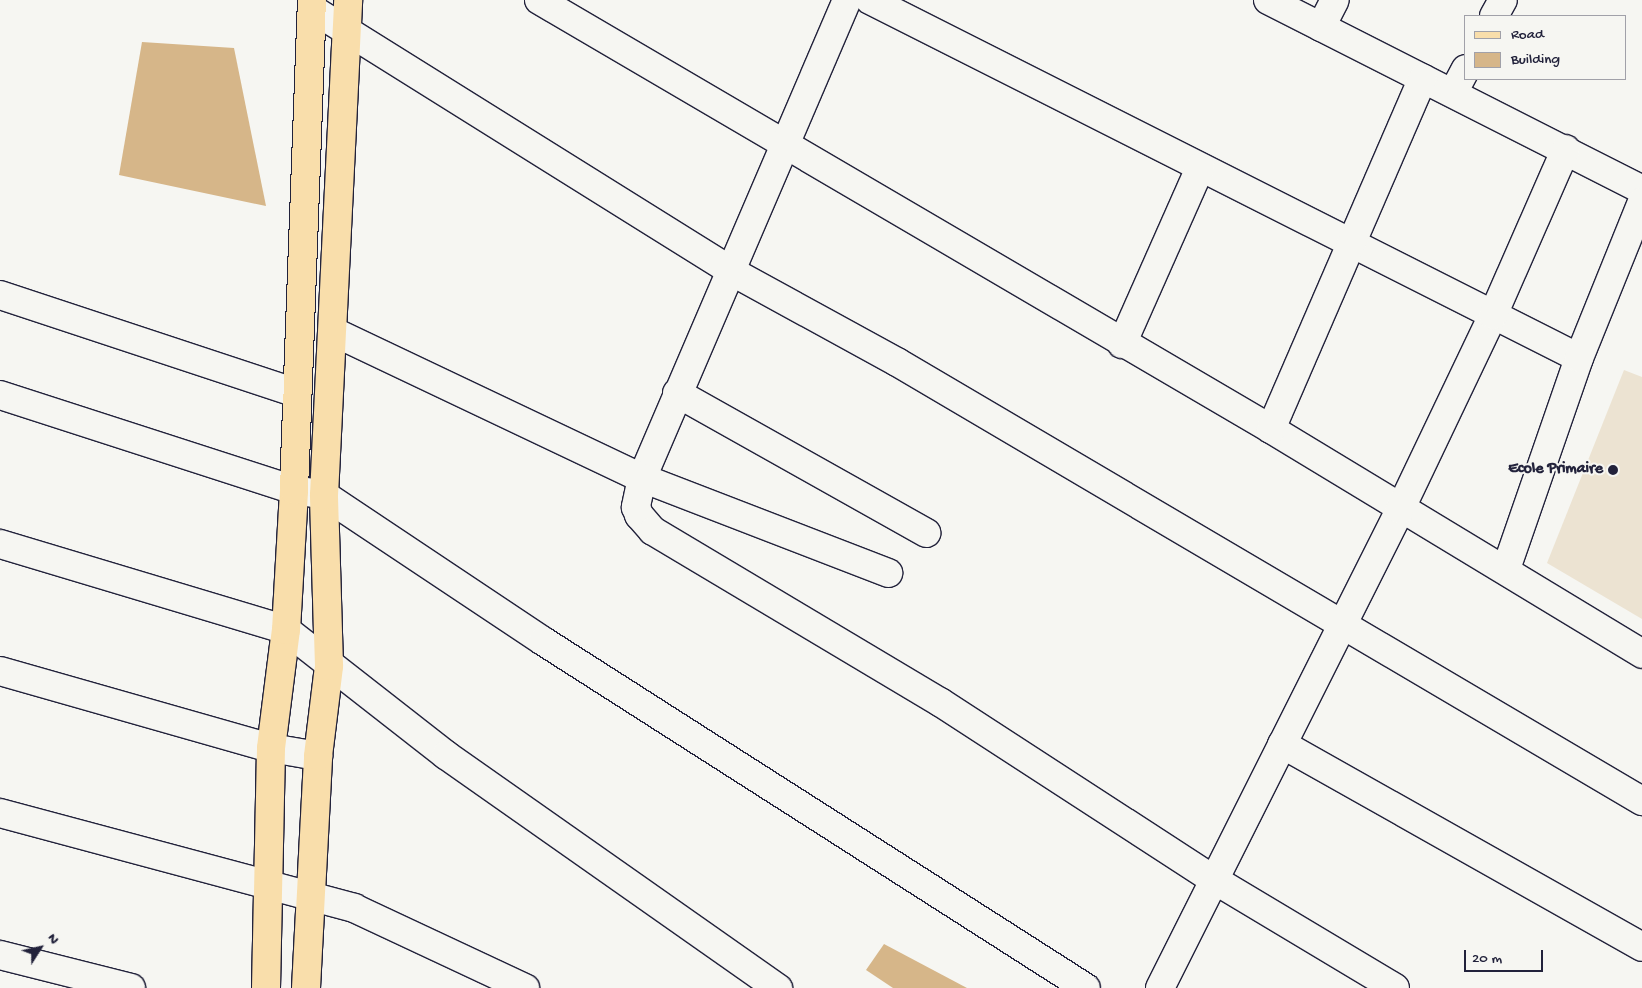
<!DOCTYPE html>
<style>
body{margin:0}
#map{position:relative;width:1642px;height:988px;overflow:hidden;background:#f6f6f2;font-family:"Gochi Hand",sans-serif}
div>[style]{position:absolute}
.built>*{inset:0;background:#ece3d2}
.building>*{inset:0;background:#d6b689}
.roads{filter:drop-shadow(1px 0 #22223b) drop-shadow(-1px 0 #22223b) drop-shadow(0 1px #22223b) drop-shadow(0 -1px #22223b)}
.minor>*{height:28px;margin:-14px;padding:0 14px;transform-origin:14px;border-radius:14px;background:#f6f6f2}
.major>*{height:28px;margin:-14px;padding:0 14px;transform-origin:14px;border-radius:14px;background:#f9deab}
.dots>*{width:14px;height:14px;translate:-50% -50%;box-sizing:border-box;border:2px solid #f6f6f2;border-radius:50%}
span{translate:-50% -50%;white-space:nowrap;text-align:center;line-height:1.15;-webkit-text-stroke:4px #f6f6f2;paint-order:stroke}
.poi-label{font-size:16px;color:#22223b;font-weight:700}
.right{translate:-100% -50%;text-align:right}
.legend{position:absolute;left:1464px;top:15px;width:162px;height:65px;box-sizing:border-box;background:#f6f6f2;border:1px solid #a1a1a9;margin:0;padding:6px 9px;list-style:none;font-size:15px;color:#22223b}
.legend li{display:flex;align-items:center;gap:10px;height:25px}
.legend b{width:25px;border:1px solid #a1a1a9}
.north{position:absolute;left:15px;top:923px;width:50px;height:50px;-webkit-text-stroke:4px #f6f6f2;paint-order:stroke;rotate:55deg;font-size:14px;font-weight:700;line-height:20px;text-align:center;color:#22223b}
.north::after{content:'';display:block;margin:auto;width:18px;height:22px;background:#22223b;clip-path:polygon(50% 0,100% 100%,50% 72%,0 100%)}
.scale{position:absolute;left:1464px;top:950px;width:79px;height:22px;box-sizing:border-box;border:2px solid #22223b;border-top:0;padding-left:6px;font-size:15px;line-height:18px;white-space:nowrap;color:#22223b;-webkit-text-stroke:4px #f6f6f2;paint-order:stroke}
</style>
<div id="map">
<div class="built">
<i style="clip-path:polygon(1624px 370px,1642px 377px,1642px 619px,1547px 563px)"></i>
</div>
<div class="building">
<i style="clip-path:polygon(142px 42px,234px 48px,266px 206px,119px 175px)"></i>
<i style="clip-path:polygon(884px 944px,967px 988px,893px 988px,866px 970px)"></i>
</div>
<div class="roads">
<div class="minor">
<i style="left:539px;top:0;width:848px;rotate:30.37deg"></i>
<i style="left:1271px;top:429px;width:434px;rotate:31.2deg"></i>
<i style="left:847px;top:0;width:520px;rotate:113.21deg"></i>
<i style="left:642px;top:478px;width:30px;rotate:102deg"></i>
<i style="left:636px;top:507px;width:9px;rotate:69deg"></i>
<i style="left:639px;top:515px;width:21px;rotate:49deg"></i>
<i style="left:653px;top:531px;width:334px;rotate:30.8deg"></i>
<i style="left:940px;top:702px;width:325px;rotate:33deg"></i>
<i style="left:1213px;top:879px;width:212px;rotate:30.9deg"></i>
<i style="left:870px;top:0;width:794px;rotate:26.79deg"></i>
<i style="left:1268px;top:0;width:419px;rotate:26.9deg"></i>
<i style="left:312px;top:9px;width:492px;rotate:32deg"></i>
<i style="left:729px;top:270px;width:192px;rotate:28.7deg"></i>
<i style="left:897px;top:362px;width:865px;rotate:30.51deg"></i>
<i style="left:1494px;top:16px;width:18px;rotate:-61deg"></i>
<i style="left:1321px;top:27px;width:30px;rotate:-63deg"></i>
<i style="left:1453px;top:93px;width:27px;rotate:-62deg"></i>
<i style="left:0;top:295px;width:313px;rotate:18.3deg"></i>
<i style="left:334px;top:332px;width:341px;rotate:25.4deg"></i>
<i style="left:642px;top:478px;width:264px;rotate:21.1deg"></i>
<i style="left:1122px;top:344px;width:193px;rotate:-66.1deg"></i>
<i style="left:677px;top:393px;width:286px;rotate:29.3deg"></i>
<i style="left:0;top:395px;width:309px;rotate:17.9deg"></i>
<i style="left:294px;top:490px;width:30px;rotate:9deg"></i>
<i style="left:324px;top:495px;width:263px;rotate:33.7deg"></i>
<i style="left:543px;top:641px;width:644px;rotate:32.58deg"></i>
<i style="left:1271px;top:429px;width:382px;rotate:-66.6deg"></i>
<i style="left:0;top:544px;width:299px;rotate:16.7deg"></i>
<i style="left:286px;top:630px;width:203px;rotate:38deg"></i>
<i style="left:446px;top:755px;width:406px;rotate:35.1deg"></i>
<i style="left:1506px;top:569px;width:223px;rotate:-70.9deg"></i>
<i style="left:1579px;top:358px;width:168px;rotate:-68deg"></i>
<i style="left:0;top:671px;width:282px;rotate:15.9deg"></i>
<i style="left:271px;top:748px;width:48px;rotate:9.7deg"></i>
<i style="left:1282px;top:744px;width:413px;rotate:29.4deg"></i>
<i style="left:0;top:813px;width:367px;rotate:15deg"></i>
<i style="left:354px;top:908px;width:189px;rotate:25.1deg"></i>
<i style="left:0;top:955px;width:135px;rotate:14.1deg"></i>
<i style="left:1160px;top:988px;width:535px;rotate:-63.34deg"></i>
<i style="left:1400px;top:510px;width:216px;rotate:-64.5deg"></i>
<i style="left:1493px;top:315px;width:181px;rotate:-66.3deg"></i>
</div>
<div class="major">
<i style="left:266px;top:988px;width:240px;rotate:-88.8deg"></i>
<i style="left:271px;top:748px;width:119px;rotate:-82.8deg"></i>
<i style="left:286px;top:630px;width:140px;rotate:-86.7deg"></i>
<i style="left:294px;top:490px;width:490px;rotate:-87.9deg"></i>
<i style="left:306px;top:988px;width:232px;rotate:-87deg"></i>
<i style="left:318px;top:756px;width:91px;rotate:-83deg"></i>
<i style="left:329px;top:666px;width:171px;rotate:-91.7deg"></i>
<i style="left:324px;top:495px;width:496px;rotate:-87.2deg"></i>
</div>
</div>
<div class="dots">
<i style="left:1613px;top:470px;background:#22223b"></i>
</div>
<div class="poi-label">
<span class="right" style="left:1603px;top:470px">Ecole Primaire</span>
</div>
<ul class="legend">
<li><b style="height:6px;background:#f9deab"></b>Road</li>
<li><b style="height:14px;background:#d6b689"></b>Building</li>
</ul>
<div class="north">N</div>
<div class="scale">20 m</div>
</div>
